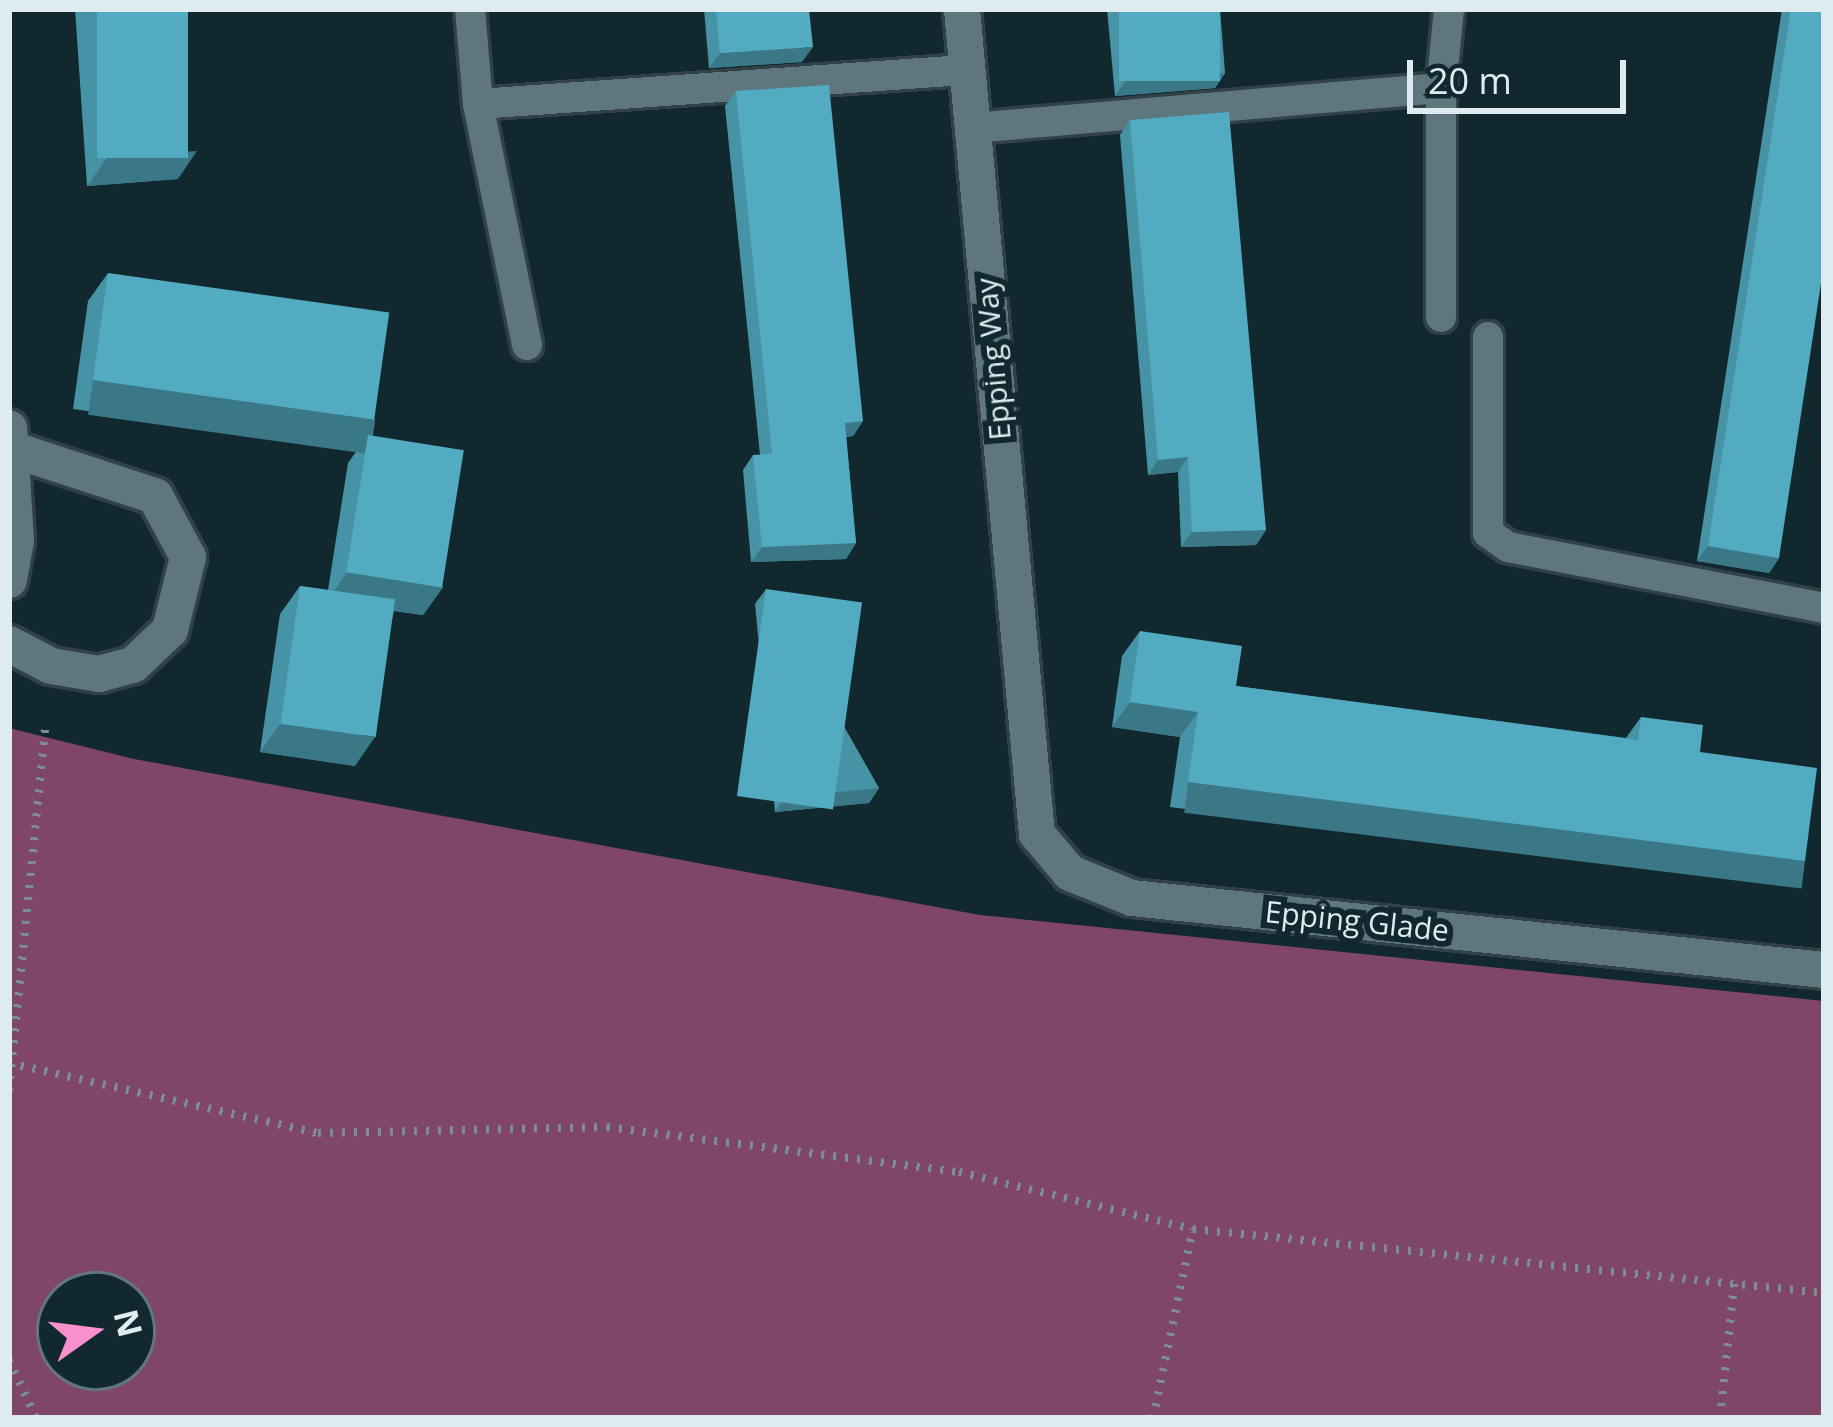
<!DOCTYPE html>
<style>
body{margin:0}
#map{position:relative;width:1833px;height:1427px;overflow:hidden;background:#11282e;font-family:"Open Sans",sans-serif}
div>[style]{position:absolute}
.forest>*{inset:0;background:#7f4668}
.path>*{height:8px;margin-top:-4px;transform-origin:0;background:repeating-linear-gradient(90deg,#7c8e93 0 3px,transparent 0 12px)}
.roads{filter:drop-shadow(3px 0 #314146) drop-shadow(-3px 0 #314146) drop-shadow(0 3px #314146) drop-shadow(0 -3px #314146)}
.lane>*{height:30px;margin:-15px;padding:0 15px;transform-origin:15px;border-radius:15px;background:#5e777e}
.street>*{height:36px;margin:-18px;padding:0 18px;transform-origin:18px;border-radius:18px;background:#5e777e}
.wall>*{inset:0;background:#4793a6}
.shaded-wall>*{inset:0;background:#3a7887;transform-origin:0 0}
.building>*{inset:0;background:#53abc1;transform-origin:0 0}
span{translate:-50% -50%;white-space:nowrap;text-align:center;line-height:1.15;-webkit-text-stroke:12px #11282e;paint-order:stroke}
.street-label{font-size:30px;color:#deebef}
.frame{position:absolute;inset:0;border:12px solid #deebef;pointer-events:none}
.north{position:absolute;left:36px;top:1271px;width:120px;height:120px;box-sizing:border-box;background:#11282e;border:3px solid #63767b;border-radius:50%;rotate:76deg;font-size:33px;font-weight:700;line-height:48px;text-align:center;color:#deebef}
.north::after{content:'';display:block;margin:auto;width:42px;height:54px;background:#f790cd;clip-path:polygon(50% 0,100% 100%,50% 72%,0 100%)}
.scale{position:absolute;left:1407px;top:60px;width:219px;height:54px;box-sizing:border-box;border:6px solid #deebef;border-top:0;padding-left:15px;font-size:36px;line-height:42px;white-space:nowrap;color:#deebef;-webkit-text-stroke:9px #11282e;paint-order:stroke}
</style>
<div id="map">
<div class="forest">
<i style="clip-path:polygon(evenodd,9px 728px,134px 759px,980px 915px,1824px 1001px,1824px 1418px,9px 1418px,9px 728px,60px 1295px,132px 1295px,132px 1367px,60px 1367px,60px 1295px)"></i>
</div>
<div class="path">
<i style="left:9px;top:1063px;width:317px;rotate:12.8deg"></i>
<i style="left:318px;top:1133px;width:289px;rotate:-1.2deg"></i>
<i style="left:607px;top:1127px;width:355px;rotate:7.3deg"></i>
<i style="left:959px;top:1172px;width:241px;rotate:13.7deg"></i>
<i style="left:1193px;top:1229px;width:634px;rotate:5.79deg"></i>
<i style="left:9px;top:1091px;width:371px;rotate:-84.3deg"></i>
<i style="left:9px;top:1360px;width:64px;rotate:65deg"></i>
<i style="left:1153px;top:1418px;width:193px;rotate:-78.1deg"></i>
<i style="left:1720px;top:1418px;width:135px;rotate:-84deg"></i>
</div>
<div class="roads">
<div class="lane">
<i style="left:470px;top:9px;width:95px;rotate:85.2deg"></i>
<i style="left:478px;top:104px;width:246px;rotate:78.5deg"></i>
<i style="left:478px;top:104px;width:490px;rotate:-4deg"></i>
<i style="left:973px;top:128px;width:470px;rotate:-4.9deg"></i>
<i style="left:1441px;top:317px;width:229px;rotate:-90deg"></i>
<i style="left:1441px;top:88px;width:79px;rotate:-84.2deg"></i>
<i style="left:1488px;top:337px;width:196px;rotate:90deg"></i>
<i style="left:1488px;top:533px;width:24px;rotate:35deg"></i>
<i style="left:1508px;top:547px;width:322px;rotate:10.9deg"></i>
</div>
<div class="street">
<i style="left:962px;top:9px;width:828px;rotate:84.81deg"></i>
<i style="left:1037px;top:834px;width:51px;rotate:49.8deg"></i>
<i style="left:1070px;top:873px;width:67px;rotate:22deg"></i>
<i style="left:1132px;top:898px;width:696px;rotate:5.94deg"></i>
<i style="left:9px;top:580px;width:40px;rotate:-80deg"></i>
<i style="left:16px;top:541px;width:113px;rotate:-93.5deg"></i>
<i style="left:9px;top:644px;width:47px;rotate:27.6deg"></i>
<i style="left:51px;top:666px;width:49px;rotate:9.5deg"></i>
<i style="left:99px;top:674px;width:35px;rotate:-15deg"></i>
<i style="left:133px;top:665px;width:51px;rotate:-43.4deg"></i>
<i style="left:170px;top:630px;width:75px;rotate:-76.1deg"></i>
<i style="left:188px;top:557px;width:69px;rotate:-118.4deg"></i>
<i style="left:155px;top:496px;width:151px;rotate:-161.9deg"></i>
</div>
</div>
<div class="wall">
<i style="clip-path:polygon(75px 9px,188px 9px,178px 179px,87px 186px)"></i>
<i style="clip-path:polygon(704px 9px,809px 9px,802px 62px,709px 68px)"></i>
<i style="clip-path:polygon(1107px 9px,1220px 9px,1225px 73px,1215px 88px,1115px 96px)"></i>
<i style="clip-path:polygon(1782px 9px,1824px 9px,1779px 558px,1769px 573px,1697px 561px)"></i>
<i style="clip-path:polygon(736px 91px,863px 421px,853px 436px,846px 437px,856px 543px,846px 559px,751px 562px,743px 470px,753px 455px,760px 455px,725px 106px)"></i>
<i style="clip-path:polygon(1130px 120px,1266px 530px,1256px 545px,1181px 547px,1178px 472px,1148px 475px,1120px 135px)"></i>
<i style="clip-path:polygon(108px 273px,375px 419px,356px 447px,73px 409px,88px 301px)"></i>
<i style="clip-path:polygon(368px 435px,443px 587px,423px 615px,394px 611px,355px 766px,260px 752px,280px 614px,300px 586px,328px 590px,348px 463px)"></i>
<i style="clip-path:polygon(766px 589px,879px 788px,869px 803px,775px 812px,755px 604px)"></i>
<i style="clip-path:polygon(1140px 631px,1236px 686px,1626px 738px,1641px 717px,1700px 752px,1805px 861px,1787px 886px,1170px 807px,1180px 737px,1112px 727px,1122px 656px)"></i>
</div>
<div class="shaded-wall">
<i style="clip-path:polygon(813px 47px,802px 62px,709px 68px,720px 53px)"></i>
<i style="clip-path:polygon(1225px 73px,1215px 88px,1115px 96px,1125px 81px)"></i>
<i style="clip-path:polygon(197px 151px,178px 179px,87px 186px,107px 158px)"></i>
<i style="left:93px;top:380px;width:285px;height:35px;rotate:8deg"></i>
<i style="clip-path:polygon(863px 421px,853px 436px,834px 438px,845px 423px)"></i>
<i style="clip-path:polygon(1188px 457px,1178px 472px,1148px 475px,1158px 460px)"></i>
<i style="clip-path:polygon(1266px 530px,1256px 545px,1181px 547px,1192px 532px)"></i>
<i style="clip-path:polygon(856px 543px,846px 559px,751px 562px,762px 547px)"></i>
<i style="clip-path:polygon(1708px 546px,1779px 558px,1769px 573px,1697px 561px)"></i>
<i style="clip-path:polygon(347px 572px,443px 587px,423px 615px,327px 601px)"></i>
<i style="clip-path:polygon(1130px 702px,1198px 712px,1180px 737px,1112px 727px)"></i>
<i style="clip-path:polygon(280px 724px,375px 737px,355px 766px,260px 752px)"></i>
<i style="left:1188px;top:782px;width:622px;height:31px;rotate:7deg"></i>
<i style="clip-path:polygon(879px 788px,869px 803px,775px 812px,785px 797px)"></i>
</div>
<div class="building">
<i style="left:97px;top:9px;width:91px;height:149px"></i>
<i style="clip-path:polygon(716px 9px,809px 9px,813px 47px,720px 53px)"></i>
<i style="left:1119px;top:9px;width:101px;height:72px"></i>
<i style="clip-path:polygon(1791px 9px,1824px 9px,1824px 264px,1779px 558px,1708px 546px)"></i>
<i style="clip-path:polygon(829px 85px,863px 421px,845px 423px,856px 543px,762px 547px,753px 455px,772px 454px,736px 91px)"></i>
<i style="clip-path:polygon(1229px 112px,1266px 530px,1192px 532px,1188px 457px,1158px 460px,1130px 120px)"></i>
<i style="left:108px;top:273px;width:284px;height:108px;rotate:8deg"></i>
<i style="left:368px;top:435px;width:97px;height:139px;rotate:9deg"></i>
<i style="left:300px;top:586px;width:96px;height:139px;rotate:8deg"></i>
<i style="left:766px;top:589px;width:97px;height:209px;rotate:8deg"></i>
<i style="clip-path:polygon(1140px 631px,1242px 646px,1236px 686px,1638px 740px,1641px 717px,1703px 725px,1700px 752px,1817px 768px,1805px 861px,1188px 782px,1198px 712px,1130px 702px)"></i>
</div>
<div class="street-label">
<span style="left:993px;top:359px;rotate:-95deg">Epping Way</span>
<span style="left:1357px;top:921px;rotate:6deg">Epping Glade</span>
</div>
<div class="frame"></div>
<div class="north">N</div>
<div class="scale">20 m</div>
</div>
